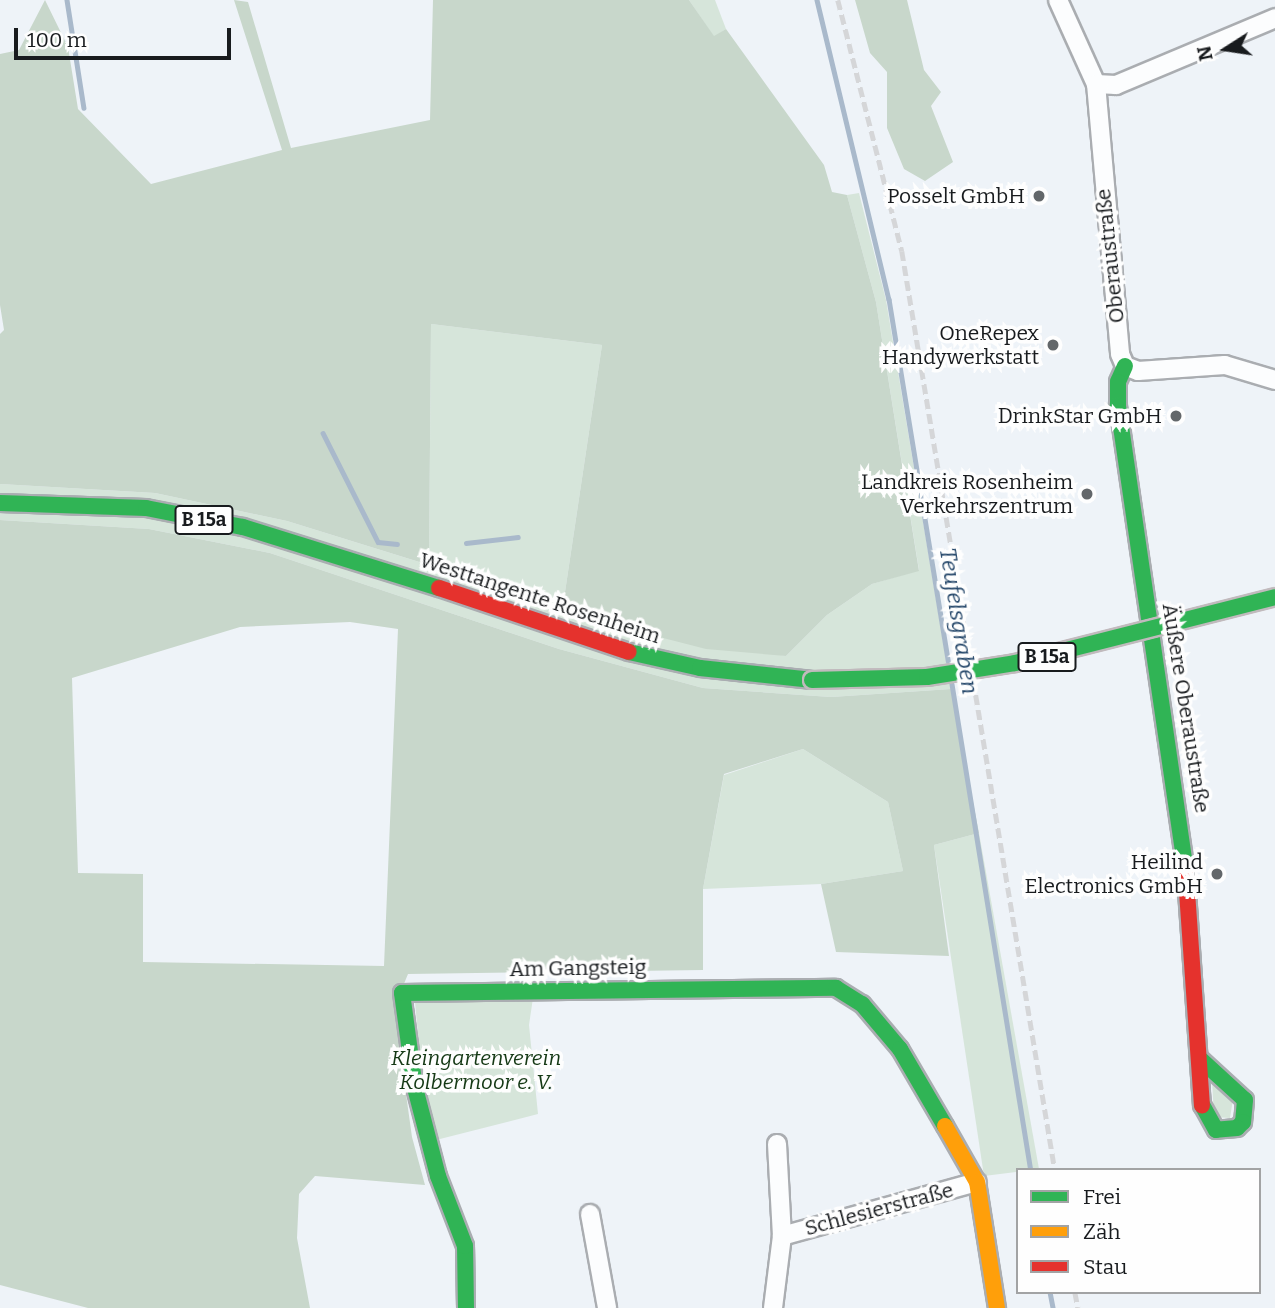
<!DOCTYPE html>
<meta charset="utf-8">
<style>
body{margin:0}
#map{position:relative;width:1275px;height:1308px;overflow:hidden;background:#eef3f8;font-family:Bitter,serif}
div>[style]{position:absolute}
.green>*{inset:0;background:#d6e5da}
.forest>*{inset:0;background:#c8d7cb}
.stream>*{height:4.5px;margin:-2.25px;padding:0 2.25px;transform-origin:2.25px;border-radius:2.25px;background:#a9b9cb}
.roads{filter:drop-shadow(2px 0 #aaadb1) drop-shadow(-2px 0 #aaadb1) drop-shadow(0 2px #aaadb1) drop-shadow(0 -2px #aaadb1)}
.street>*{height:18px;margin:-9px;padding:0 9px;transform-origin:9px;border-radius:9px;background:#fcfdfe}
.fast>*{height:16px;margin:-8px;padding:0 8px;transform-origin:8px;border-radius:8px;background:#30b455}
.slow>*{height:16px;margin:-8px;padding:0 8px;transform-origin:8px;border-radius:8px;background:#ff9f0a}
.jam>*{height:16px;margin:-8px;padding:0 8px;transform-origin:8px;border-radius:8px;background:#e5322d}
.rail>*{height:4.5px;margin-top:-2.25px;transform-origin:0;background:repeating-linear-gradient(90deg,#d5d6d8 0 10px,transparent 0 15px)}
.bridges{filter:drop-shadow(2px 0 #c1babd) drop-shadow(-2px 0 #c1babd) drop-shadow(0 2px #c1babd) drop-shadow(0 -2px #c1babd)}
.fast-bridge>*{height:16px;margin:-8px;padding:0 8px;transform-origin:8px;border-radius:8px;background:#30b455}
.dots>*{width:19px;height:19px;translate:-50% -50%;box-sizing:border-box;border:4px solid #fefefe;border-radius:50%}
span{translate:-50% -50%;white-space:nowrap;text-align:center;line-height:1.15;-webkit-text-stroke:7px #fefefe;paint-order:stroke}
.shield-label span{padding:2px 5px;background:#fefefe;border:2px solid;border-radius:5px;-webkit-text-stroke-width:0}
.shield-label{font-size:19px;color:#181b1e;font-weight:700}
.poi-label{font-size:21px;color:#181b1e}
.right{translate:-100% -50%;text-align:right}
.street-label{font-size:21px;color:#181b1e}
.park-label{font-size:21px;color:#153915;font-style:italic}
.water-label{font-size:23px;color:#25476a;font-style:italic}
.legend{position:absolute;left:1016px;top:1168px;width:245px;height:126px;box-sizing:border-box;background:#fefefe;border:2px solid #a2a3a4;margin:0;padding:9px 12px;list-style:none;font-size:21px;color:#181b1e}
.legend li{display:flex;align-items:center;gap:14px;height:35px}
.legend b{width:35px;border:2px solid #a2a3a4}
.north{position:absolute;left:1191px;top:14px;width:70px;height:70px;-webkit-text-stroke:5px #fefefe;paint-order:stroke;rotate:258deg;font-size:19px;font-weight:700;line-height:28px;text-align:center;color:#181b1e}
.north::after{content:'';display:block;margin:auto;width:24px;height:32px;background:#181b1e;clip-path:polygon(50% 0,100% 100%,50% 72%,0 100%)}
.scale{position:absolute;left:14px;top:28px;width:217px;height:32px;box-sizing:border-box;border:4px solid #181b1e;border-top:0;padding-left:9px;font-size:21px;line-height:24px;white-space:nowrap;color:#181b1e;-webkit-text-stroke:5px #fefefe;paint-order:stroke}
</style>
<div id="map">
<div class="green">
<i style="clip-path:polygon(689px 0,715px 0,726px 29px,714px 37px)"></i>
<i style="clip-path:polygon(859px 193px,886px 300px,951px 689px,831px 697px,703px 688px,559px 649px,270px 553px,149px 529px,0 520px,0 484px,155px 493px,287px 521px,429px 565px,431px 324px,602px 345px,562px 612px,786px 656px,827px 615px,872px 584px,919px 570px,876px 302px,847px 195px)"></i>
<i style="clip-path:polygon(803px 749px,888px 802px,903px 871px,821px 884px,703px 889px,724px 775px)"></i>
<i style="clip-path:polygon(979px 833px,1039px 1169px,984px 1176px,934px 845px)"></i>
<i style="clip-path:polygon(533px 998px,529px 1025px,538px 1114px,436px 1140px,425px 1107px,415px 1002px)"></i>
<i style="clip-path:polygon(1212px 1080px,1233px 1099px,1230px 1118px,1214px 1117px)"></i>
</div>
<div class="forest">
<i style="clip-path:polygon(45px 0,68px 47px,78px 109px,151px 184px,282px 150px,234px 0,248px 2px,291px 148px,430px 120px,433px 0,689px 0,714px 36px,726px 29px,824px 165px,832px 192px,847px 195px,876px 302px,919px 571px,872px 584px,827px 615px,786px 656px,706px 649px,562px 612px,602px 345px,431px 324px,429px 565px,287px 521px,155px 493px,0 484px,0 334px,4px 330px,0 305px,0 54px,19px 50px)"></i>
<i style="clip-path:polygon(855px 0,907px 0,924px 70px,941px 92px,931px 106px,953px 162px,925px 181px,904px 169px,887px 128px,887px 72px,870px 53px)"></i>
<i style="clip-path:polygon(evenodd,0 520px,149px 529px,270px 553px,559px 649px,703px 688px,831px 697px,951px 689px,979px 833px,934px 845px,949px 956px,836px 952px,821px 884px,903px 871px,888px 802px,803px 749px,724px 774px,703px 889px,703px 970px,408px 974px,394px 1008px,412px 1137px,425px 1185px,315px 1176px,299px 1194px,297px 1238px,310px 1308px,88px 1308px,0 1285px,0 520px,350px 622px,398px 629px,384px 966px,143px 962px,143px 874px,78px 873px,72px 678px,240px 627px,350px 622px)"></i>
</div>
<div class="stream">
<i style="left:67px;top:0;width:109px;rotate:81.1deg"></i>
<i style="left:817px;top:0;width:308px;rotate:76.5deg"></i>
<i style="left:889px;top:299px;width:367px;rotate:80.7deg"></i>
<i style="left:323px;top:433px;width:122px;rotate:63.2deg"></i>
<i style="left:378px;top:542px;width:19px;rotate:6deg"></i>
<i style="left:466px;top:543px;width:52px;rotate:-6.6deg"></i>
<i style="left:952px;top:684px;width:492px;rotate:80.8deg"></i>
<i style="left:1050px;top:1292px;width:16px;rotate:79deg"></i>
</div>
<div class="roads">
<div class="street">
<i style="left:1058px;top:0;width:92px;rotate:65.7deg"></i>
<i style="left:1096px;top:84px;width:271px;rotate:84.9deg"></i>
<i style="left:1120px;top:354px;width:13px;rotate:67deg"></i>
<i style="left:1125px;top:366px;width:14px;rotate:21deg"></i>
<i style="left:1138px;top:371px;width:87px;rotate:-3.9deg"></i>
<i style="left:1225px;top:365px;width:52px;rotate:16.7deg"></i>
<i style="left:1096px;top:84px;width:20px;rotate:3deg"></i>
<i style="left:1116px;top:85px;width:173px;rotate:-22.8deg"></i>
<i style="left:777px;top:1144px;width:92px;rotate:86.9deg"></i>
<i style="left:590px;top:1214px;width:96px;rotate:79.7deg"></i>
<i style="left:773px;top:1308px;width:73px;rotate:-82.9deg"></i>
<i style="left:782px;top:1236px;width:202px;rotate:-15.5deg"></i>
</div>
<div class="fast">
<i style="left:1125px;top:366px;width:17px;rotate:114deg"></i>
<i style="left:1118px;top:382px;width:24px;rotate:90deg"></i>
<i style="left:1118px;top:406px;width:462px;rotate:81.7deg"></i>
<i style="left:0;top:503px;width:146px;rotate:2deg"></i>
<i style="left:146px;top:508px;width:99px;rotate:11.1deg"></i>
<i style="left:243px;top:527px;width:205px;rotate:17.3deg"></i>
<i style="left:629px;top:652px;width:73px;rotate:12.7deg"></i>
<i style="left:700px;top:668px;width:113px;rotate:6.1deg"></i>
<i style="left:1199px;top:1058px;width:62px;rotate:42.4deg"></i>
<i style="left:1245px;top:1100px;width:22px;rotate:95deg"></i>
<i style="left:1243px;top:1122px;width:8px;rotate:135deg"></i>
<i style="left:1237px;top:1128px;width:21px;rotate:175deg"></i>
<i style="left:1216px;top:1130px;width:29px;rotate:-119deg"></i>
<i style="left:466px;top:1308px;width:62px;rotate:-90.9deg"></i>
<i style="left:465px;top:1246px;width:75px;rotate:-111.1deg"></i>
<i style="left:438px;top:1176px;width:91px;rotate:-104.6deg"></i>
<i style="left:415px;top:1088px;width:96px;rotate:-97.8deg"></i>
<i style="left:402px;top:993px;width:434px;rotate:-0.7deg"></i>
<i style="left:836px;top:988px;width:31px;rotate:32deg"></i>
<i style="left:862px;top:1004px;width:59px;rotate:49.8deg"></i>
<i style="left:900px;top:1049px;width:89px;rotate:59.7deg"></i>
</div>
<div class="slow">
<i style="left:945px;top:1126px;width:64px;rotate:60.3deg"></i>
<i style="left:977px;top:1182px;width:128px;rotate:81deg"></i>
</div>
<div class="jam">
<i style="left:439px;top:588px;width:200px;rotate:18.6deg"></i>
<i style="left:1185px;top:863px;width:243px;rotate:86deg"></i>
</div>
</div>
<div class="rail">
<i style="left:838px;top:0;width:259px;rotate:75.7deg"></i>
<i style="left:902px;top:251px;width:932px;rotate:80.55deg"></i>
<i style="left:1075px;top:1292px;width:16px;rotate:79deg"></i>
</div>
<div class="bridges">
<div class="fast-bridge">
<i style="left:812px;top:680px;width:115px;rotate:-1.5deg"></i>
<i style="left:927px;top:677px;width:89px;rotate:-9deg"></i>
<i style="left:1015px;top:663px;width:268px;rotate:-14.2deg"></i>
</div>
</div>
<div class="dots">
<i style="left:1039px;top:196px;background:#63676a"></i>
<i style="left:1053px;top:345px;background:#63676a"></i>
<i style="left:1176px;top:416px;background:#63676a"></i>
<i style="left:1087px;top:494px;background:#63676a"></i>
<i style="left:1217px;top:874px;background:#63676a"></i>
</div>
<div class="shield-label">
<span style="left:204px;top:520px">B 15a</span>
<span style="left:1047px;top:657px">B 15a</span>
</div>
<div class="poi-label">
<span class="right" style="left:1025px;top:196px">Posselt GmbH</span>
<span class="right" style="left:1039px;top:345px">OneRepex<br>Handywerkstatt</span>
<span class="right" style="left:1162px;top:416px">DrinkStar GmbH</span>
<span class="right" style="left:1073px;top:494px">Landkreis Rosenheim<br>Verkehrszentrum</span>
<span class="right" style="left:1203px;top:874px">Heilind<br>Electronics GmbH</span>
</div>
<div class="street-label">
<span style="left:1110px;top:256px;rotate:-96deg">Oberaustraße</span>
<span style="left:540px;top:598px;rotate:18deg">Westtangente Rosenheim</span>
<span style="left:1186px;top:708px;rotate:81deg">Äußere Oberaustraße</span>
<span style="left:578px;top:968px;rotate:-1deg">Am Gangsteig</span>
<span style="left:879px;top:1209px;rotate:-15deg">Schlesierstraße</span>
</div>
<div class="park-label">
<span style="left:476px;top:1070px">Kleingartenverein<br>Kolbermoor e. V.</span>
</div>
<div class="water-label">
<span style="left:959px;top:621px;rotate:81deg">Teufelsgraben</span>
</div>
<ul class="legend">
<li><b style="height:9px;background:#30b455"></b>Frei</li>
<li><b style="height:9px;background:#ff9f0a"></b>Zäh</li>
<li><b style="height:9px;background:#e5322d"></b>Stau</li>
</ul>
<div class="north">N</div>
<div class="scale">100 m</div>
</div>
